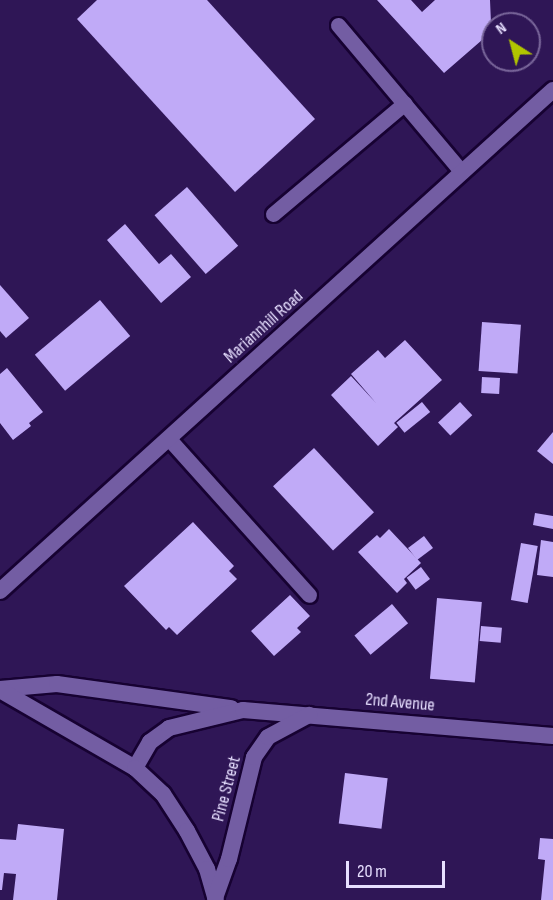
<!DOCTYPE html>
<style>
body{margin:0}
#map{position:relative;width:553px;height:900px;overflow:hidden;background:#2f1656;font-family:"Sofia Sans Condensed",sans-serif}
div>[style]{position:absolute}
.building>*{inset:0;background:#c0aaf7;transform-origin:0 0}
.roads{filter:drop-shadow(2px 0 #170232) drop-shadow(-2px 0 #170232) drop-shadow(0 2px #170232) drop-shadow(0 -2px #170232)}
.service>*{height:15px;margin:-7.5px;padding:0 7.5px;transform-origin:7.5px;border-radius:7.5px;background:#735da3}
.minor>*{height:16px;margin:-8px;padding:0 8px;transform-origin:8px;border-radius:8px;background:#735da3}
.tertiary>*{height:16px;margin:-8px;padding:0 8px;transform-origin:8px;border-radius:8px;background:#735da3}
span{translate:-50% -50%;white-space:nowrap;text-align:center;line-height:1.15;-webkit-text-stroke:6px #2f1656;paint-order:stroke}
.street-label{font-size:18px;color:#e7dfff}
.north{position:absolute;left:481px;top:12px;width:60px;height:60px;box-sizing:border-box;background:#2f1656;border:2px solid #79669a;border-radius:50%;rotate:324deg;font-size:16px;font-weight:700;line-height:24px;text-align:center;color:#e7dfff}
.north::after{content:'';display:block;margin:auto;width:21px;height:27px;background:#b1c500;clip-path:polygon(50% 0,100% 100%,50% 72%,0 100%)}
.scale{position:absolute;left:346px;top:861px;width:99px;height:27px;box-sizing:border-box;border:3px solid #e7dfff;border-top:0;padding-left:8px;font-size:18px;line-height:21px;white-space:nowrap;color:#e7dfff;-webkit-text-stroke:4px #2f1656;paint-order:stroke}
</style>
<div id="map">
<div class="building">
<i style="clip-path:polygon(97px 0,207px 0,315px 119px,235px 192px,77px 19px)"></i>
<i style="clip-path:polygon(377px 0,411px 0,422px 12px,435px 0,490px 0,491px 23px,482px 40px,444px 73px)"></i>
<i style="left:187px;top:187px;width:78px;height:43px;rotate:49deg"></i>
<i style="clip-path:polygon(125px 224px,159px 264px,171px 254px,191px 277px,161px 303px,107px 240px)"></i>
<i style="clip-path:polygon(0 285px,29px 318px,6px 338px,0 331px)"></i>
<i style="left:100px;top:300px;width:47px;height:85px;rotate:50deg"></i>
<i style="left:482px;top:322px;width:39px;height:49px;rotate:4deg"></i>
<i style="clip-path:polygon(405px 340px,442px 380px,394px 423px,398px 427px,378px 446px,331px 395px,351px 376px,376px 403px,351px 374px,378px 350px,385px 358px)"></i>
<i style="clip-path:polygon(7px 368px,43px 412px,29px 423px,31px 426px,13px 440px,0 423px,0 374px)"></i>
<i style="left:482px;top:377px;width:18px;height:16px;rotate:3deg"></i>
<i style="left:422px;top:402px;width:13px;height:33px;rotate:51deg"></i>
<i style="left:460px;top:402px;width:18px;height:30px;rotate:47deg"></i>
<i style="clip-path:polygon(553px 432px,553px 464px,537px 451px)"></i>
<i style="left:314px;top:448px;width:88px;height:56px;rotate:47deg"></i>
<i style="clip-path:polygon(535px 513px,553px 516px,553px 529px,533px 525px)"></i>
<i style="clip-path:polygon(193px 522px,234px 566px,229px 571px,237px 579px,177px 635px,169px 627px,166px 630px,124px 586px)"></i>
<i style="clip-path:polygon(389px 529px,421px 563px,404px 579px,407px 583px,397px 593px,358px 552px,377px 535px,380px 538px)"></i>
<i style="left:424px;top:536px;width:15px;height:20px;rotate:53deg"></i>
<i style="clip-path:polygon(541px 540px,553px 542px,553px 577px,537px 575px)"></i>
<i style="left:521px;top:543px;width:17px;height:58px;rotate:10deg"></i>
<i style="left:421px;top:567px;width:15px;height:18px;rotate:53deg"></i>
<i style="clip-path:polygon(290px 595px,310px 616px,297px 628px,301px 632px,274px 656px,251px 631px)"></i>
<i style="left:437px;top:598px;width:45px;height:81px;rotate:5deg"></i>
<i style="left:392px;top:604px;width:25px;height:49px;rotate:50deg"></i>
<i style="left:481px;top:626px;width:21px;height:15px;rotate:5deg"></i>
<i style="left:345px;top:773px;width:43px;height:51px;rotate:7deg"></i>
<i style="clip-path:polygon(18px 824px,64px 829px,57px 900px,13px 900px,16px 874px,4px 873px,2px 890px,0 890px,0 839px,16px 840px)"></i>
<i style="clip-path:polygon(540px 838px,553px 839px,553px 900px,541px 900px,545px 860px,538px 859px)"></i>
</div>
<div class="roads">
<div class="service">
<i style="left:338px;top:25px;width:192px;rotate:49.9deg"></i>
<i style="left:273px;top:214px;width:172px;rotate:-40.1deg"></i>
<i style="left:170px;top:440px;width:208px;rotate:48.1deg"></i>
</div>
<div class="minor">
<i style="left:0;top:689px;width:57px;rotate:-5deg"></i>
<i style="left:57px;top:684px;width:176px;rotate:7.9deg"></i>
<i style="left:0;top:690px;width:156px;rotate:30deg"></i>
<i style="left:135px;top:768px;width:30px;rotate:-60deg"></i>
<i style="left:150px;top:742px;width:24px;rotate:-36deg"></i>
<i style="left:169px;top:728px;width:76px;rotate:-13.7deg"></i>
<i style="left:243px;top:710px;width:311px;rotate:4.8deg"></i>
<i style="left:135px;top:768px;width:38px;rotate:43deg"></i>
<i style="left:163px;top:794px;width:44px;rotate:57deg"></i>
<i style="left:187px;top:831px;width:43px;rotate:62.2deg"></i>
<i style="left:207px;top:869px;width:32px;rotate:74deg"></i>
<i style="left:215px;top:898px;width:41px;rotate:-70.3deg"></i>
<i style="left:229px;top:859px;width:105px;rotate:-76.2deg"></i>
<i style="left:254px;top:757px;width:24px;rotate:-55deg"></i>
<i style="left:268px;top:737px;width:47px;rotate:-28.2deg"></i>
</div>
<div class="tertiary">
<i style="left:0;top:591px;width:746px;rotate:-42.18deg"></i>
</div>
</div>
<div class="street-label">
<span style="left:264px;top:327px;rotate:-42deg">Mariannhill Road</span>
<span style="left:400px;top:703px;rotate:5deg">2nd Avenue</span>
<span style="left:227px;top:789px;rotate:-75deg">Pine Street</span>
</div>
<div class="north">N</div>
<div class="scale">20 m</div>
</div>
